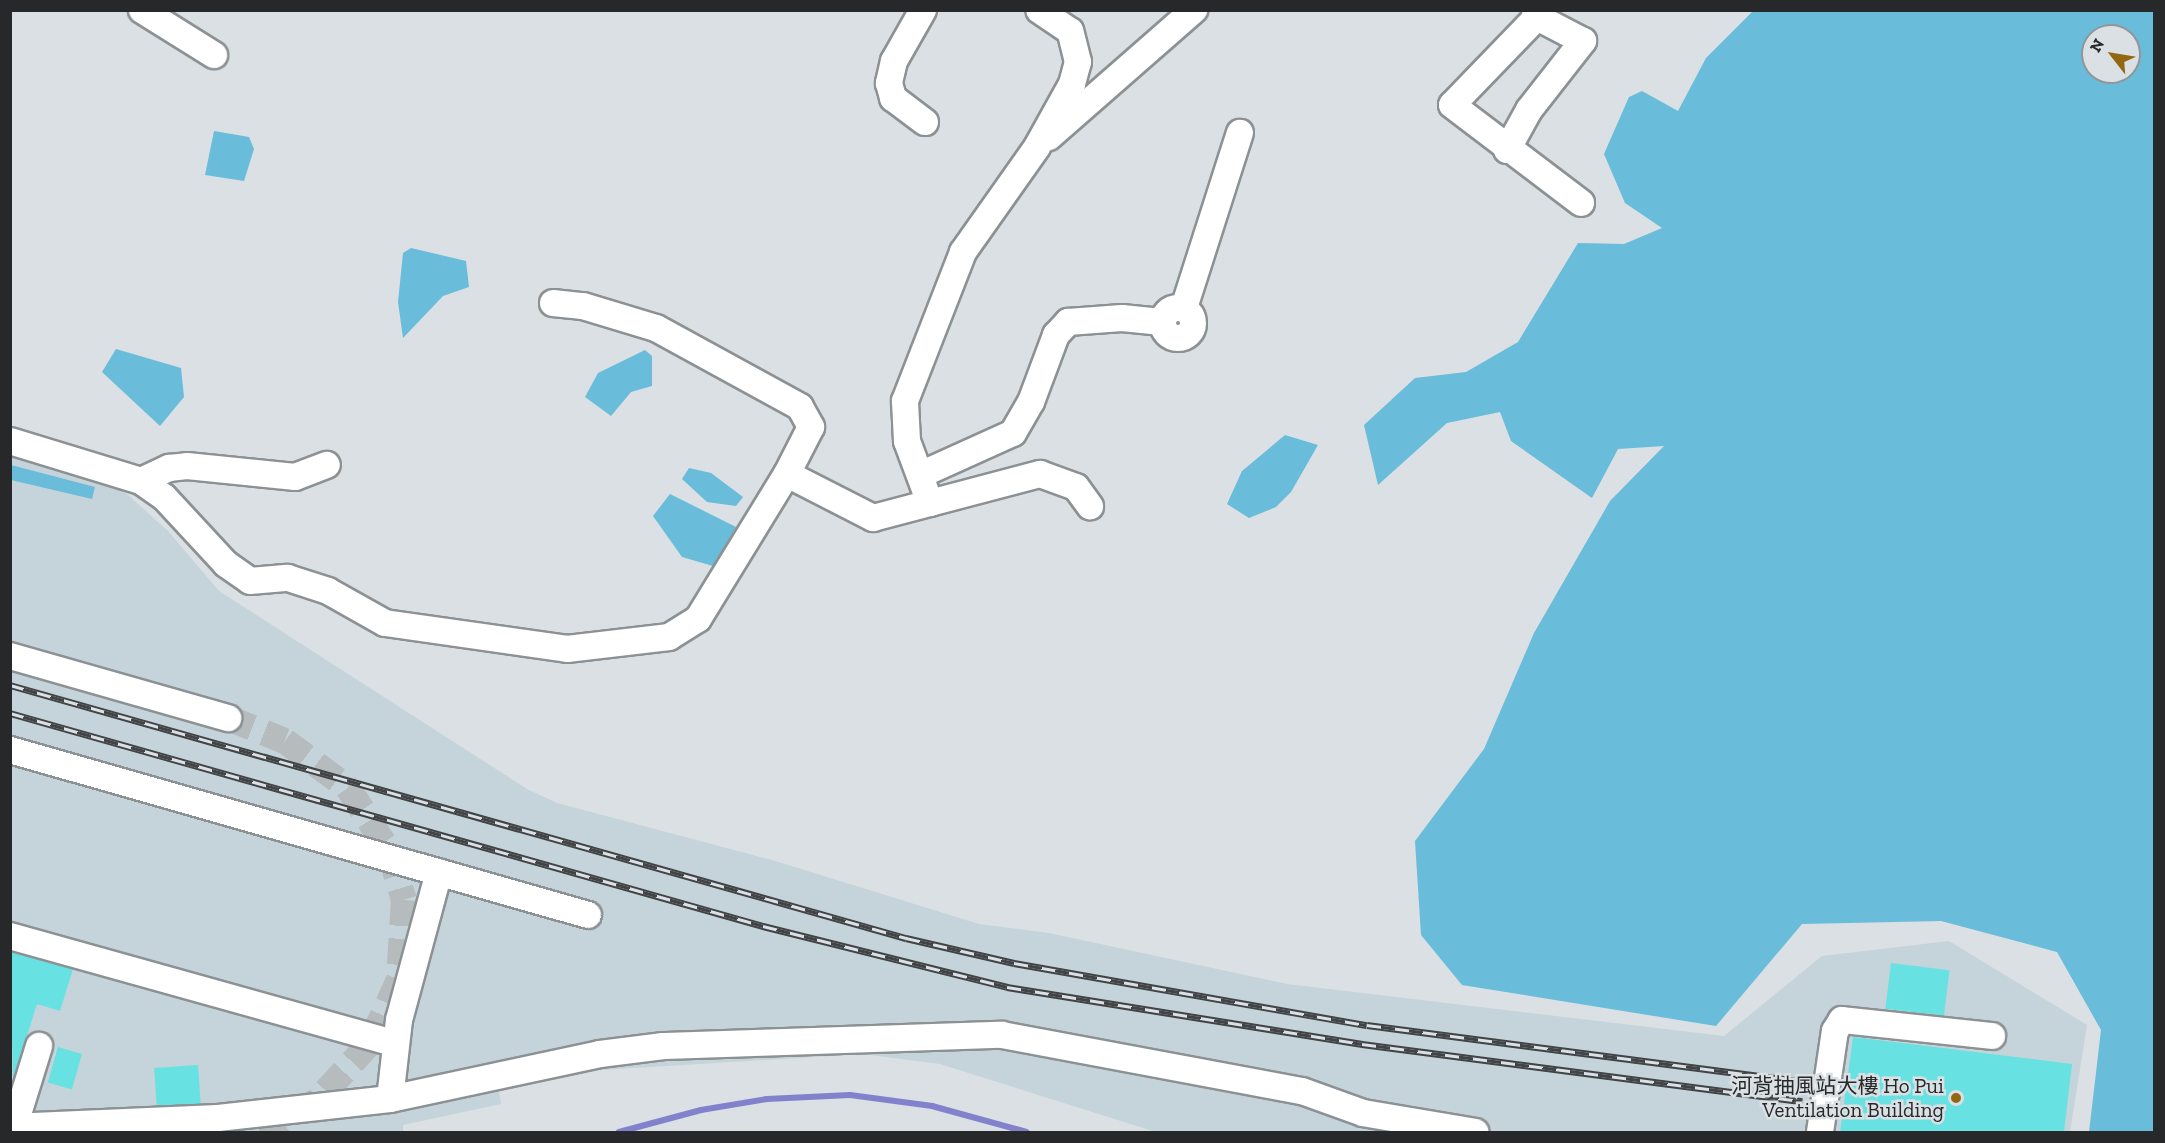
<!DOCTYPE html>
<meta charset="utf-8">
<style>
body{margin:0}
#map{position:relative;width:2165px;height:1143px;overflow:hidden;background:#dae0e3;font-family:"Zilla Slab","Noto Sans TC",serif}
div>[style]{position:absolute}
.built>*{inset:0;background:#c5d4da}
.green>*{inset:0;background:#69bcda}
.stream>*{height:6px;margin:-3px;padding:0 3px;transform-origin:3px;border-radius:3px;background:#8282cc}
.building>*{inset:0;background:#67e1e1;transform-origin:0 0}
.minor-tunnel>*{height:26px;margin-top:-13px;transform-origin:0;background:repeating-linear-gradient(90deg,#b6bbbe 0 26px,transparent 0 39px)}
.roads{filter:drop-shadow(2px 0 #8c9194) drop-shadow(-2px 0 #8c9194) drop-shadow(0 2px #8c9194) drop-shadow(0 -2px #8c9194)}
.minor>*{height:26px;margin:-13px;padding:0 13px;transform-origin:13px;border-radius:13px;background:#fff}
.minor>.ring{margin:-13px;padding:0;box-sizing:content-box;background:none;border:26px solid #fff;border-radius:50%}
.rail>*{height:7px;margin-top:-3.5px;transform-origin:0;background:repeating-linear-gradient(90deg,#dae0e3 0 14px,#414345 0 28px);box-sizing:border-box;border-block:2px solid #414345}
.dots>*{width:16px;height:16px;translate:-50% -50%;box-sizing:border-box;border:3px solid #dae0e3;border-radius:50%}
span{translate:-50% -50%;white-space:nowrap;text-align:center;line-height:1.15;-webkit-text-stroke:5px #dae0e3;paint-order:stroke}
.poi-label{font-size:21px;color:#262829}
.right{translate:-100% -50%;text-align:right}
.frame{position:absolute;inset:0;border:12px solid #262829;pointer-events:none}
.north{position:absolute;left:2081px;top:24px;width:60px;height:60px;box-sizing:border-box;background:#dae0e3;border:2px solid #929699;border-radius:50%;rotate:301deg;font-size:16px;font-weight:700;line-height:24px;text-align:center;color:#262829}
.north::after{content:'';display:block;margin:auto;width:21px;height:27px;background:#936712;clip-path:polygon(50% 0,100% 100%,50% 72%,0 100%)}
</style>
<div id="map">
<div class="built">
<i style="clip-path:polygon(10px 455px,93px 478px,127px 494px,168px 531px,219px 591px,527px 789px,557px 803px,772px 860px,979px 924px,1049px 933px,1287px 984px,1724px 1036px,1822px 956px,1949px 941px,2087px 1025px,2070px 1132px,1156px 1132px,940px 1064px,862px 1054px,601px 1070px,499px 1091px,501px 1104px,403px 1125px,403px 1132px,11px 1132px)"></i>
</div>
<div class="green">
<i style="clip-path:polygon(evenodd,1754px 10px,2154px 11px,2154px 1132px,2089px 1132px,2101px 1030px,2057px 952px,1941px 921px,1802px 924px,1716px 1026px,1462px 985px,1421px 935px,1415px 841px,1484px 749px,1534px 633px,1610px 501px,1664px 446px,1618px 449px,1592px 498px,1511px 441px,1500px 412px,1447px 423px,1378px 485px,1364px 425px,1415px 378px,1466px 372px,1518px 342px,1578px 243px,1624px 244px,1662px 228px,1625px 203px,1604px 154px,1629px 97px,1642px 91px,1678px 111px,1706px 58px,1754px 10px,2093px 36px,2129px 36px,2129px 72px,2093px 72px,2093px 36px)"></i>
<i style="clip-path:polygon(214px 131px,249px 137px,254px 149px,244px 181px,205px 175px)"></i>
<i style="clip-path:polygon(411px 248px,466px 261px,469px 287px,443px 296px,403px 338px,398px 302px,403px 253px)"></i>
<i style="clip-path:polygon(116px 349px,181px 368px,184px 397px,160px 426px,102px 372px)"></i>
<i style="clip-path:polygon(645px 350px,652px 356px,652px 386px,631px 392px,611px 416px,585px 397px,598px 373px)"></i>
<i style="clip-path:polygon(1285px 435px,1318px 445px,1291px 492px,1276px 507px,1249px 518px,1227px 504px,1242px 471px)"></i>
<i style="clip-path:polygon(11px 465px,95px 487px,92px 499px,11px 480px)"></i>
<i style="clip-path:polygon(689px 468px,711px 473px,743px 497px,736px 506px,707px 502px,682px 479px)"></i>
<i style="clip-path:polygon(670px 494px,736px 527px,713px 566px,682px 557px,653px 516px)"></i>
</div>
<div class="stream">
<i style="left:619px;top:1132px;width:85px;rotate:-15deg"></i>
<i style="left:701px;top:1110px;width:67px;rotate:-9.5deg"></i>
<i style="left:767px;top:1099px;width:83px;rotate:-2.8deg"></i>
<i style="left:850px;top:1095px;width:83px;rotate:7.6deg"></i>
<i style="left:932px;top:1106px;width:98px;rotate:15.3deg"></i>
</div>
<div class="building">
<i style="clip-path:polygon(10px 952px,73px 969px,60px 1011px,37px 1004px,13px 1079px)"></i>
<i style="left:1891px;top:963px;width:59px;height:46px;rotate:7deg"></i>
<i style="clip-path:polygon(1853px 1037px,2072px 1064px,2064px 1132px,1840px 1132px)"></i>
<i style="left:58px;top:1047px;width:25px;height:37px;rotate:16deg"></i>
<i style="left:198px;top:1065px;width:39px;height:44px;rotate:86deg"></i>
</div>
<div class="minor-tunnel">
<i style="left:228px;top:718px;width:61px;rotate:22deg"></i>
<i style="left:285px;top:741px;width:79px;rotate:36.7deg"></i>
<i style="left:348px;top:788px;width:75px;rotate:56.9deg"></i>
<i style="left:389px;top:851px;width:51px;rotate:73deg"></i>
<i style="left:404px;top:900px;width:80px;rotate:93.6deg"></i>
<i style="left:399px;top:980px;width:69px;rotate:114.7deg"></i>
<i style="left:370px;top:1043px;width:79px;rotate:132.4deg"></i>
<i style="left:317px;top:1101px;width:66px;rotate:151.9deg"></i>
</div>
<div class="roads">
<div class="minor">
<i style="left:142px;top:10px;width:85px;rotate:32deg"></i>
<i style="left:923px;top:10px;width:59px;rotate:119.6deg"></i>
<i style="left:894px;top:61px;width:23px;rotate:103deg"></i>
<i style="left:889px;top:83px;width:16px;rotate:75deg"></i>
<i style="left:893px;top:98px;width:40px;rotate:37deg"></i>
<i style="left:1535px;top:10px;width:7px;rotate:74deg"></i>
<i style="left:1537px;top:17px;width:122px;rotate:134deg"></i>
<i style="left:1452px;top:105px;width:162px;rotate:37.2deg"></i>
<i style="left:1049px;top:137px;width:193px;rotate:-41.2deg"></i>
<i style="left:1507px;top:150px;width:46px;rotate:-61.2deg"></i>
<i style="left:1529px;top:110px;width:88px;rotate:-52deg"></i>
<i style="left:1583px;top:41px;width:52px;rotate:-152.4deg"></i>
<i style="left:553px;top:303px;width:30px;rotate:6deg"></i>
<i style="left:583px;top:306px;width:76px;rotate:16.8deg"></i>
<i style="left:656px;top:328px;width:164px;rotate:28.7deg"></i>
<i style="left:800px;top:407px;width:23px;rotate:61deg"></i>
<i style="left:811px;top:427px;width:53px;rotate:117.1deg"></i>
<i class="ring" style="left:1163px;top:308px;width:4px;height:4px"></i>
<i style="left:1184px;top:308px;width:184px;rotate:-72.3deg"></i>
<i style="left:10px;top:441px;width:137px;rotate:17deg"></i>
<i style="left:141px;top:481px;width:28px;rotate:35deg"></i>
<i style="left:164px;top:497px;width:91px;rotate:47.2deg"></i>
<i style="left:226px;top:564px;width:29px;rotate:35deg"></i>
<i style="left:250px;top:581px;width:38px;rotate:-5deg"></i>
<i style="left:288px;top:578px;width:42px;rotate:18deg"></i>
<i style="left:328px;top:591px;width:65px;rotate:29.3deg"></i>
<i style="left:385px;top:623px;width:184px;rotate:8.1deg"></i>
<i style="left:567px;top:649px;width:103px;rotate:-6.7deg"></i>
<i style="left:669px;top:637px;width:34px;rotate:-32deg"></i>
<i style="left:698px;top:619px;width:170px;rotate:-58.5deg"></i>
<i style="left:787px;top:474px;width:97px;rotate:27.1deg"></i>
<i style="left:873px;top:518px;width:173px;rotate:-14.8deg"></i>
<i style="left:1040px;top:474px;width:38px;rotate:20deg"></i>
<i style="left:1076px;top:487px;width:24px;rotate:54deg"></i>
<i style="left:920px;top:475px;width:102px;rotate:-24.3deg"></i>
<i style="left:1013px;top:433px;width:36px;rotate:-60deg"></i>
<i style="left:1031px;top:402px;width:72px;rotate:-69.5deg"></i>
<i style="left:1056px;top:335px;width:18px;rotate:-47deg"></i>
<i style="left:1068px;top:322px;width:54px;rotate:-4.2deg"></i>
<i style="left:1122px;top:318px;width:40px;rotate:5.7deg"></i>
<i style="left:141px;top:481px;width:31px;rotate:-25deg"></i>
<i style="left:169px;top:468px;width:18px;rotate:-6deg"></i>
<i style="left:187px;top:466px;width:109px;rotate:5.8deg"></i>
<i style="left:295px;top:477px;width:34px;rotate:-21deg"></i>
<i style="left:930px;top:503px;width:66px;rotate:-110.4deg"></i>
<i style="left:907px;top:441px;width:40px;rotate:-92.9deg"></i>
<i style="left:905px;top:401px;width:160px;rotate:-68.7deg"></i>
<i style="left:963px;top:252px;width:128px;rotate:-54.8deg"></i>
<i style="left:1037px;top:147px;width:72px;rotate:-60.9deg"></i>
<i style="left:1072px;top:84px;width:23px;rotate:-75deg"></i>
<i style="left:1078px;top:62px;width:32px;rotate:-104deg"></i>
<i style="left:1070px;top:31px;width:37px;rotate:-146deg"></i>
<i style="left:10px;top:656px;width:227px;rotate:15.9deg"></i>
<i style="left:10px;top:750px;width:601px;rotate:15.93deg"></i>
<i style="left:10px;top:936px;width:399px;rotate:15.6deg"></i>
<i style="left:390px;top:1099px;width:80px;rotate:-83.5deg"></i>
<i style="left:399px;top:1020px;width:153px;rotate:-74.9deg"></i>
<i style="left:10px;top:1127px;width:208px;rotate:-2.5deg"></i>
<i style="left:218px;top:1118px;width:173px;rotate:-6.3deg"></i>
<i style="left:390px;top:1099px;width:215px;rotate:-12.1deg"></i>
<i style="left:600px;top:1054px;width:64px;rotate:-7.2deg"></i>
<i style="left:663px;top:1046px;width:339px;rotate:-1.9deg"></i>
<i style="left:1002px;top:1035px;width:305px;rotate:10.6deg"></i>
<i style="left:1302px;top:1091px;width:65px;rotate:19.8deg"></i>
<i style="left:1363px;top:1113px;width:114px;rotate:9.6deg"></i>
<i style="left:14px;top:1127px;width:85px;rotate:-72.8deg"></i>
<i style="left:1820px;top:1132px;width:102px;rotate:-81.6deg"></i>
<i style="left:1835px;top:1031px;width:13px;rotate:-58deg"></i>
<i style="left:1842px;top:1020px;width:151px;rotate:6.1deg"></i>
</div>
</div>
<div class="rail">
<i style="left:10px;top:685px;width:931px;rotate:15.77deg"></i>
<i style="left:906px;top:938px;width:111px;rotate:13deg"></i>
<i style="left:1014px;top:963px;width:358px;rotate:10deg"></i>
<i style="left:1367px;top:1025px;width:441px;rotate:7.4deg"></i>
<i style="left:10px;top:713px;width:783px;rotate:15.79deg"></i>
<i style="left:763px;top:926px;width:252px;rotate:14deg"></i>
<i style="left:1007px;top:987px;width:360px;rotate:9.1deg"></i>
<i style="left:1362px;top:1044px;width:444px;rotate:7.4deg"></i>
</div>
<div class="dots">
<i style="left:1956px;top:1098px;background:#936712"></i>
</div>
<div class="poi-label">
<span class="right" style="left:1944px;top:1098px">河背抽風站大樓 Ho Pui<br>Ventilation Building</span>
</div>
<div class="frame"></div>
<div class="north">N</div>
</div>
